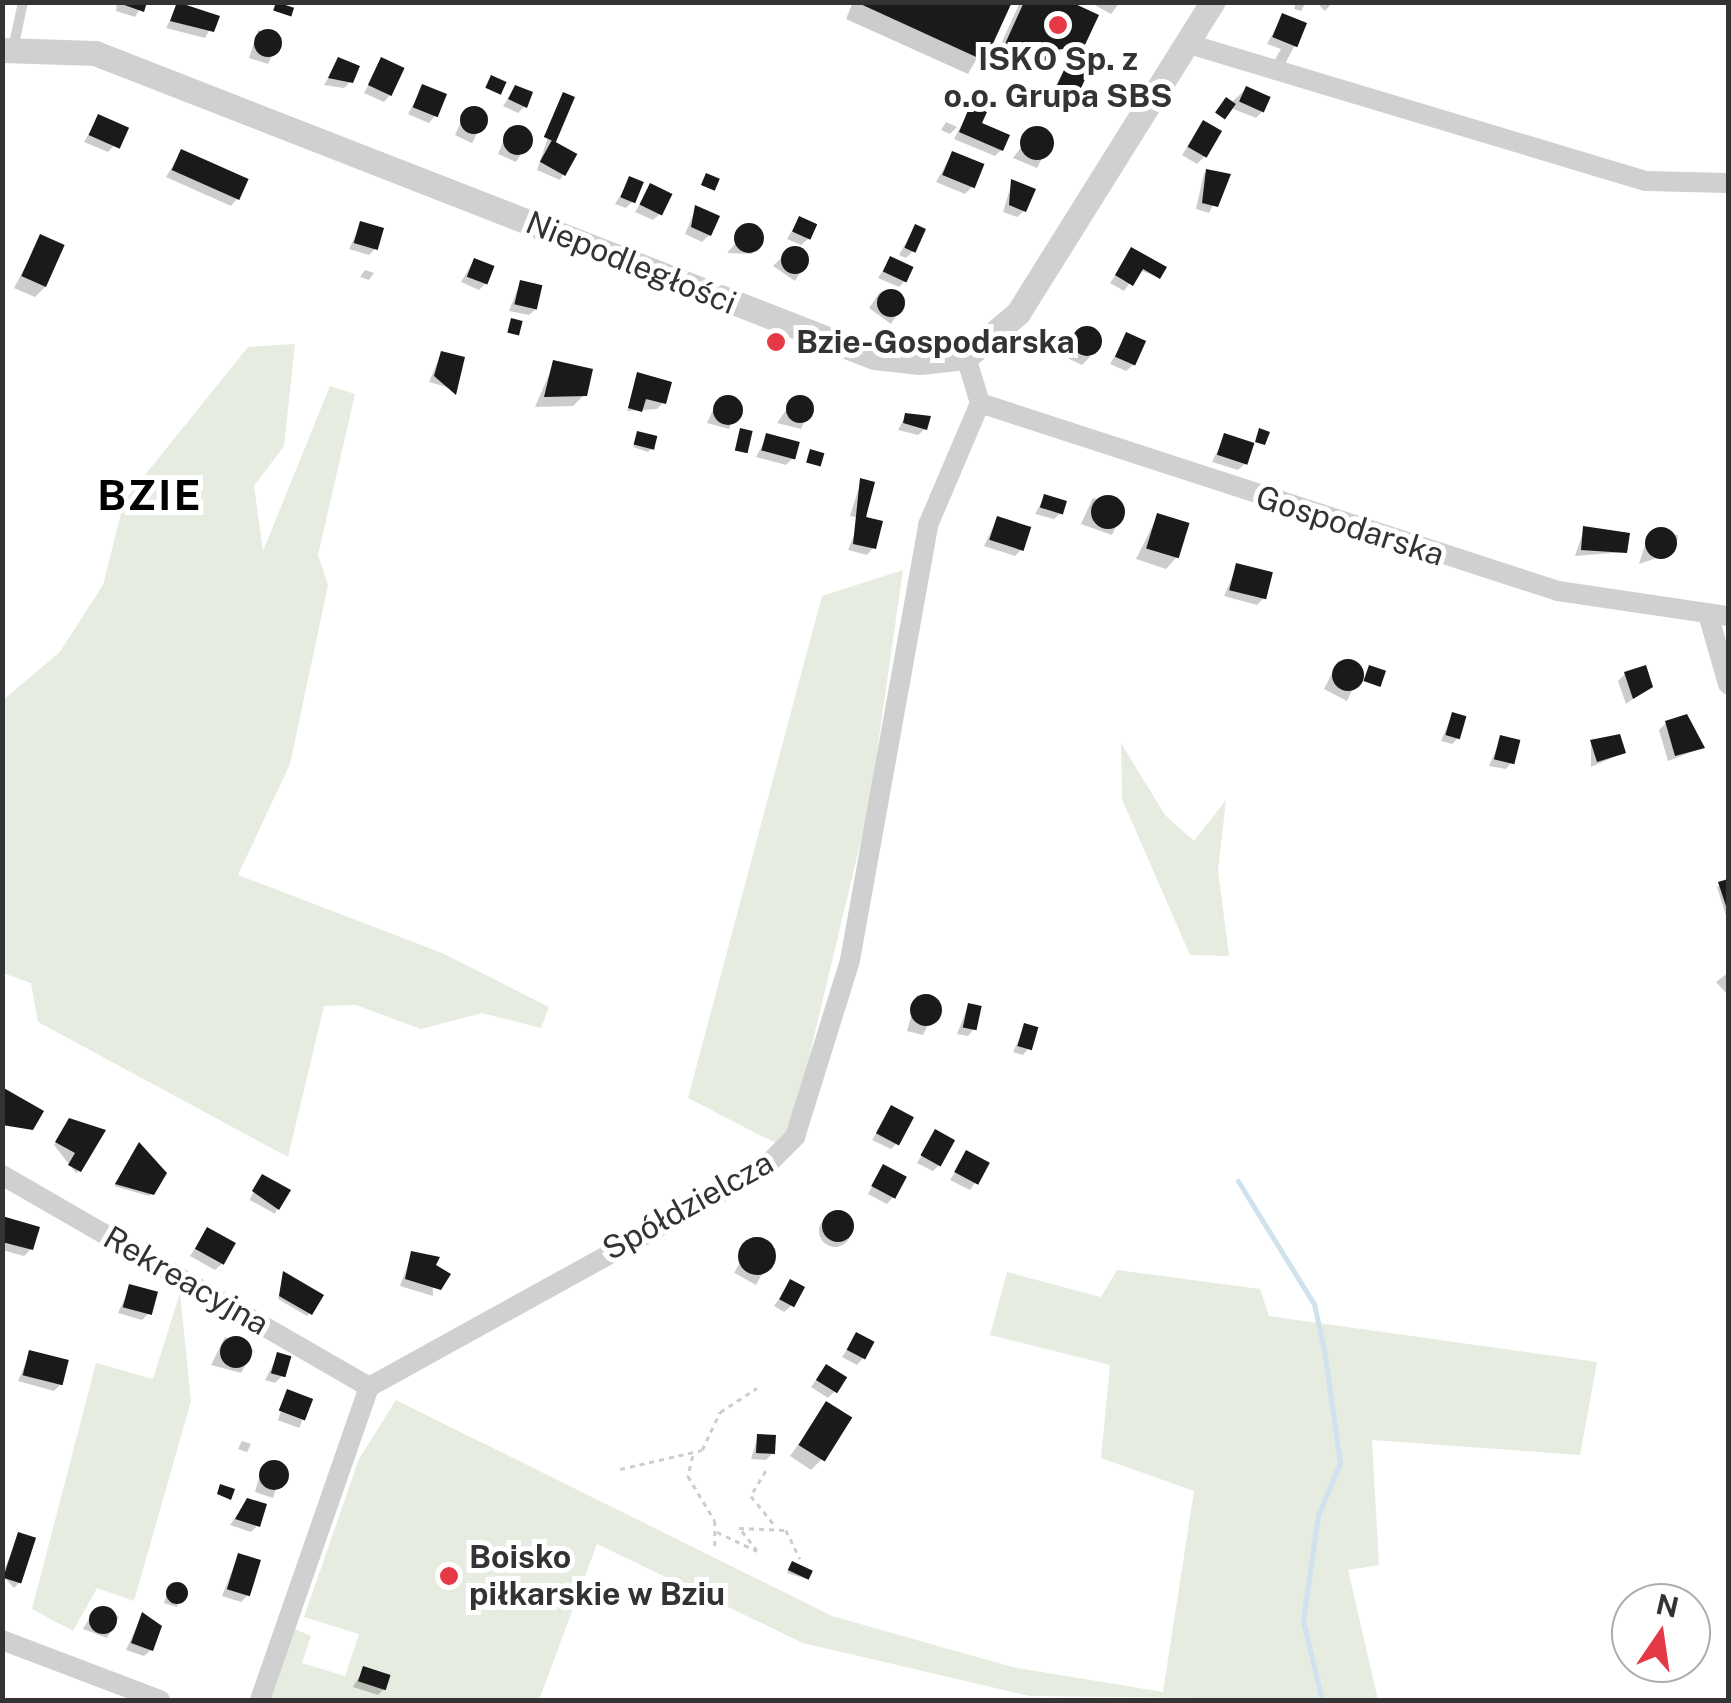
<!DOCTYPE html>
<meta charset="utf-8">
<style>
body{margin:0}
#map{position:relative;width:1731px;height:1703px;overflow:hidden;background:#fff;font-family:"Public Sans",sans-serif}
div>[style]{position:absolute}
.green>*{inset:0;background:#e6ecdf}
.shadow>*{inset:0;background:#0003;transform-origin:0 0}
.round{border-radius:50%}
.stream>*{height:5px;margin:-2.5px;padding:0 2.5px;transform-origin:2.5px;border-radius:2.5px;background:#cfe2ee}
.building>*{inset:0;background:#1a1a1a;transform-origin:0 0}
.path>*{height:2.5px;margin-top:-1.25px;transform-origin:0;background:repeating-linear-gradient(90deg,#cdcdcd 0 5px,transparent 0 10px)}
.service>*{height:10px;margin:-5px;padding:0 5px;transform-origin:5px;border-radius:5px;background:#d0d0d0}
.minor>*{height:20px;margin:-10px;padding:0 10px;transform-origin:10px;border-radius:10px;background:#d0d0d0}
.tertiary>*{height:25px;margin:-12.5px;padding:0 12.5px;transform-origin:12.5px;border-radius:12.5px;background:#d0d0d0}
.dots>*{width:28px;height:28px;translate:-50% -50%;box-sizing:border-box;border:5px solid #fff;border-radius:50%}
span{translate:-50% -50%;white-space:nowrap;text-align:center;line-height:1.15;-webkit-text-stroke:10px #fff;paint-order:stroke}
.poi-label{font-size:32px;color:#333;font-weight:700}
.left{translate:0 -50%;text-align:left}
.street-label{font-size:32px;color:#333}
.district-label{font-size:42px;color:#000;font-weight:700;letter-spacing:2.5px}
.frame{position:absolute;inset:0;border:5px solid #333;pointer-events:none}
.north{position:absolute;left:1611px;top:1583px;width:100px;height:100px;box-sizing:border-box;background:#fff;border:2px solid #adadad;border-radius:50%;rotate:13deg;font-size:28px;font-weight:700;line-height:40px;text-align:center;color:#333}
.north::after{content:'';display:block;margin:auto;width:35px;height:45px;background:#e63946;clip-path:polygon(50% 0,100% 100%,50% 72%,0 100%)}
</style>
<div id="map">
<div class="green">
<i style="clip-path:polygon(295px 344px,284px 446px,254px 486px,263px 551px,330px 386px,355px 394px,318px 555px,328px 585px,290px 764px,238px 875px,442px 953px,549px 1007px,541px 1028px,482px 1013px,421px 1029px,356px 1005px,324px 1006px,288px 1157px,38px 1022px,31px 983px,3px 973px,2px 701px,60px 652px,103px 585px,124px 501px,248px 347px)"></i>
<i style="clip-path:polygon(903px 570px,869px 807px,787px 1149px,688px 1098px,822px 596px)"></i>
<i style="clip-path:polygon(1121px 743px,1165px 815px,1194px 841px,1226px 800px,1218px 870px,1229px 956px,1190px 955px,1122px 799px)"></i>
<i style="clip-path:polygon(1117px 1270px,1260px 1289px,1269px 1316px,1597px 1362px,1580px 1455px,1372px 1440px,1379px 1565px,1348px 1570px,1378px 1700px,1030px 1696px,803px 1643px,597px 1544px,539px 1700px,269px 1700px,295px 1629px,311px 1636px,302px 1663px,345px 1676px,359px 1634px,304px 1617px,359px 1459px,396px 1400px,832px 1616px,1012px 1667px,1163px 1692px,1194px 1491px,1101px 1458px,1110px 1365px,990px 1335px,1007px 1272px,1101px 1297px)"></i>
<i style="clip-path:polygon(180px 1293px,191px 1401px,134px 1601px,97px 1588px,73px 1631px,32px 1609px,96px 1363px,153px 1379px)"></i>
</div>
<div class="shadow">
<i style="clip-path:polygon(117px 2px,144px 2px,135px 17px,116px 11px)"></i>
<i style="clip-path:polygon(180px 2px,217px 17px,205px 38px,166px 28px)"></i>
<i style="clip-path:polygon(853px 2px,1009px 2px,968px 74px,846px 19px)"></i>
<i style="clip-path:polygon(1020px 2px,1062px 2px,1082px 46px,1041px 54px,1061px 51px,1033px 75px,1024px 71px,1031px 53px,1019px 65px,996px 55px)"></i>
<i style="clip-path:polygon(1089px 2px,1120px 2px,1111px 14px)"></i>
<i style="clip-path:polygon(1296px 2px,1306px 2px,1301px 11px,1294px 9px)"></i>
<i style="clip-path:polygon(1316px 2px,1333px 2px,1325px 11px)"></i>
<i style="clip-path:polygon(1282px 16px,1295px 45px,1285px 64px,1273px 63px,1281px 49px,1267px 44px)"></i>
<i style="clip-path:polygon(258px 30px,281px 38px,268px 64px,249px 58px)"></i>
<i style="clip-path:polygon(1071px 58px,1075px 97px,1068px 104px,1050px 96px)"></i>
<i style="clip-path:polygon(339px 60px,351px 81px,344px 88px,324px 85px)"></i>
<i style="clip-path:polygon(382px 60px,390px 95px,384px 102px,364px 93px)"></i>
<i style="clip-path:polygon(423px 87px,435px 116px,429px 123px,408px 114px)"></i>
<i style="clip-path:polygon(515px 88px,525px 106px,518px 113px,503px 106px)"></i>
<i style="clip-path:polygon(1246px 89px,1262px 112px,1256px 118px,1231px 108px,1216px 116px)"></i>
<i style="clip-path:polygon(561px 98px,551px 143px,574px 156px,560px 180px,537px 170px)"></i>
<i style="clip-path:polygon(975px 99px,979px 124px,1001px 150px,995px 156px,954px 139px)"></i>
<i style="left:468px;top:107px;width:19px;height:31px;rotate:25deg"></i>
<i style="clip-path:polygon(98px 117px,115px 145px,108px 152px,84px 142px)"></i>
<i style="clip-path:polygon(946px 122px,957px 127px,950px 134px,941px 130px)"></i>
<i style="clip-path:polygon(1203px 123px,1204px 157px,1197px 164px,1182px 155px)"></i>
<i style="clip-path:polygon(509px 127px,532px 136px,516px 162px,498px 154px)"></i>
<i style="clip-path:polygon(1036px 127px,1053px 138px,1037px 168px,1013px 158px)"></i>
<i style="clip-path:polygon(181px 152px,237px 199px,231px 206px,166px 177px)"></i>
<i style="clip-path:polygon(952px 154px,972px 187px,965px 194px,936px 182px)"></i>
<i style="clip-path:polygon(1204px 173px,1228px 176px,1209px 213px,1196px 209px)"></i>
<i style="clip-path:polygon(630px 179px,632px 202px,626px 208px,615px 204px)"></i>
<i style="clip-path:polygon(1012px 182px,1024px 211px,1017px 217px,1003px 212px)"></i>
<i style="clip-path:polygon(651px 186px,660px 214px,653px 220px,635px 212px)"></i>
<i style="clip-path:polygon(696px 208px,709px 235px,702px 242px,685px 234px)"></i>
<i style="clip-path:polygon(799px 219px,808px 239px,801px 245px,787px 239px)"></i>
<i style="clip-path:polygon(361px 224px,376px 248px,369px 255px,349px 249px)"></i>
<i style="clip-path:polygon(915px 227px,913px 251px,906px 258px,899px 255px)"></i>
<i style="clip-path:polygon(748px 229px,762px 231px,752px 254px,727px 253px)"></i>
<i style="clip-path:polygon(41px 237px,46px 286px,35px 297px,14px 288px)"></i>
<i style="clip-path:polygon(790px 249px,809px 257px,795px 281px,773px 266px)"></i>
<i style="clip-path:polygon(1132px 250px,1158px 277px,1139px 270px,1124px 291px,1110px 283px)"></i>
<i style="clip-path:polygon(890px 259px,906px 280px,899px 287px,878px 278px)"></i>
<i style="clip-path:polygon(474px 260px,486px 283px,479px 290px,461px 282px)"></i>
<i style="clip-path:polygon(365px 270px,374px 273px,369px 280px,360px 277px)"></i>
<i style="clip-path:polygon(520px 283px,536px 309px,529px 315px,509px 311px)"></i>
<i style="clip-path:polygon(880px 292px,906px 300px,891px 324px,869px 308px)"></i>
<i style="clip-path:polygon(1091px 327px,1100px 336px,1089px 358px,1082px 365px,1065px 357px)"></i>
<i style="clip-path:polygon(1127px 335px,1133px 365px,1126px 371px,1110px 364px)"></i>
<i style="clip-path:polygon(441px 354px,450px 388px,429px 382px)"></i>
<i style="clip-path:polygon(554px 363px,584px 395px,573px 406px,535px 407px)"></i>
<i style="clip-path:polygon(638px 375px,664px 402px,657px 409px,627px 411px)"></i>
<i style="clip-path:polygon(719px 397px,741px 403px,729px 429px,707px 423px)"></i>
<i style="clip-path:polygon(795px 397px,813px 402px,801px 429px,777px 423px)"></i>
<i style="clip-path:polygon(906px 415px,925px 429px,918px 435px,898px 430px)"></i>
<i style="clip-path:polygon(638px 434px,651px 449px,648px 452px,633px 447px)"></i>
<i style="clip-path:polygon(767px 436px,793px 458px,786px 465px,756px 457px)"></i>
<i style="clip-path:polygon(1225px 436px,1245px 464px,1238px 470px,1212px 462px)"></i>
<i style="clip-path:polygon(861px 481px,873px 548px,867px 555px,848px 550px,861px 518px,850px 516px)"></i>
<i style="clip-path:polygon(1045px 496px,1061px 513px,1054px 519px,1035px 514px)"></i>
<i style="clip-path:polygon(1093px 498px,1125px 507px,1112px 535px,1081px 524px)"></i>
<i style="clip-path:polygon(1158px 515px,1176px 558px,1166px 569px,1136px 559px)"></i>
<i style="clip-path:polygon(997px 519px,1022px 549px,1015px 556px,984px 546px)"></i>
<i style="clip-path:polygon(1584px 529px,1625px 552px,1575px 556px)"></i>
<i style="clip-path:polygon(1649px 532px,1678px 535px,1675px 552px,1639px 564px)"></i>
<i style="clip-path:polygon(1237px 566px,1264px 598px,1257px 605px,1224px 596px)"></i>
<i style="clip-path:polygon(1338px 661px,1362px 669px,1347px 701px,1324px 689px)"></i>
<i style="clip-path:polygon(1625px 674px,1650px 686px,1626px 704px,1618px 681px)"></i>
<i style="clip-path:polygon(1452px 715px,1459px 737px,1452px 744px,1441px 741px)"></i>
<i style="clip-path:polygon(1666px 723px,1702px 748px,1668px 761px,1659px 730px)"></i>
<i style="clip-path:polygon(1501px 738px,1512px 762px,1506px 769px,1489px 766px)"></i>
<i style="clip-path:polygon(1591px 742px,1623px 753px,1591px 767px)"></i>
<i style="clip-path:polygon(1728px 881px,1728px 922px,1717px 887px)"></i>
<i style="clip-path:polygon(1728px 973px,1728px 995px,1716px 982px)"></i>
<i style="clip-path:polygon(917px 995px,940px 1000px,923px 1035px,907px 1031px)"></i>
<i style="clip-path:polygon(968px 1006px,974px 1029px,968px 1036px,957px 1034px)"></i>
<i style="clip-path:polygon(1025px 1026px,1029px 1048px,1023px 1055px,1013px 1052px)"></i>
<i style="clip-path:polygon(891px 1108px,897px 1143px,891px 1149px,872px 1140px)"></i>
<i style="clip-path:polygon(70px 1121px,79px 1171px,76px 1173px,54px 1145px)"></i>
<i style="clip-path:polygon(936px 1132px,939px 1165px,933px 1171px,917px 1163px)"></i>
<i style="clip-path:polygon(136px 1148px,152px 1193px,149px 1196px,114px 1186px)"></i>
<i style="clip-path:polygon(967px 1154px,987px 1164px,970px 1190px,950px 1180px)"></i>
<i style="clip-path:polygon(883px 1167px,893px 1197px,887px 1204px,868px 1194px)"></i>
<i style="left:262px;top:1177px;width:29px;height:26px;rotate:29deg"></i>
<i class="round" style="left:819px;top:1215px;width:32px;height:32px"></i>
<i style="clip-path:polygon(2px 1219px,31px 1249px,24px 1256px,2px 1250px)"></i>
<i style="clip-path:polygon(207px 1230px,222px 1264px,215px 1270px,190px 1256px)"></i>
<i style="left:754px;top:1237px;width:25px;height:41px;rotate:29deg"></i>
<i style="clip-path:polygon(412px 1253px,432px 1266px,433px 1296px,400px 1286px)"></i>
<i style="clip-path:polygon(284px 1274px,310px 1313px,307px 1316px,278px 1299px)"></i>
<i style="clip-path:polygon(791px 1282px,791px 1306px,784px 1312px,774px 1306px)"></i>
<i style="clip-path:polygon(130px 1287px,149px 1313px,142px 1320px,118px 1313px)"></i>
<i style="clip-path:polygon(857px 1335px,863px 1358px,857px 1365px,842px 1357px)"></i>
<i style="clip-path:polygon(225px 1337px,254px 1350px,241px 1373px,211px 1365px)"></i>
<i style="clip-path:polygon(30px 1353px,61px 1384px,54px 1391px,18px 1381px)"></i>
<i style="clip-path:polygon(278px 1355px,282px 1376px,275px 1383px,265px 1380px)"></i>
<i style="clip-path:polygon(820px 1374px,835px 1391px,828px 1398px,811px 1387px)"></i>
<i style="left:288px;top:1392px;width:23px;height:30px;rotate:20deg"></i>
<i style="clip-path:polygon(827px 1404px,822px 1459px,811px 1470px,790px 1456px)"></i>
<i style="clip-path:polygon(758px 1436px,773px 1453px,766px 1460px,751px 1459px)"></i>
<i style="clip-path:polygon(242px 1441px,251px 1444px,247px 1452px,238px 1449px)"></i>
<i style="clip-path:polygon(263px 1464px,283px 1465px,273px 1498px,255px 1492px)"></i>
<i style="clip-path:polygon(247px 1501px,258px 1525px,251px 1532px,230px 1525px)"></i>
<i style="clip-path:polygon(19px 1535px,20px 1582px,14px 1588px,2px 1575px)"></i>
<i style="clip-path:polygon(238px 1556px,248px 1595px,241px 1602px,222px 1596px)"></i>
<i style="clip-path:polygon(790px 1566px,807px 1579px,787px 1573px)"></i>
<i style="clip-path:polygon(170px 1585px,185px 1587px,177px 1607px,164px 1603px)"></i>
<i style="clip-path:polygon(95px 1608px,119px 1617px,107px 1638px,83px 1629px)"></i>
<i style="clip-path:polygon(142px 1615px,151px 1650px,144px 1656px,126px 1650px)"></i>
<i style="clip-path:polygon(364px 1669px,384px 1689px,378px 1695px,353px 1687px)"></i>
</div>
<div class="stream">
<i style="left:1238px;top:1181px;width:145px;rotate:58.3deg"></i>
<i style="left:1314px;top:1304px;width:46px;rotate:77.5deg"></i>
<i style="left:1324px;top:1349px;width:115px;rotate:82deg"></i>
<i style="left:1340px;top:1463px;width:56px;rotate:112.9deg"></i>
<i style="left:1318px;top:1515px;width:107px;rotate:98.1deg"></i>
<i style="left:1303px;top:1621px;width:81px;rotate:76.5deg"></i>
</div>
<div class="building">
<i style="clip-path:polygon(116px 2px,147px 2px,144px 12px)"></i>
<i style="clip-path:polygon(177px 2px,220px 16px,214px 32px,170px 21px)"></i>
<i style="left:276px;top:2px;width:19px;height:9px;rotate:18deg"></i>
<i style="clip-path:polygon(856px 2px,1012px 2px,985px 61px)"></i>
<i style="clip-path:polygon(1024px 2px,1071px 2px,1099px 15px,1084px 47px,1051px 50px,1041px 70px,1005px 44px)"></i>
<i style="left:1282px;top:13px;width:27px;height:26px;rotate:22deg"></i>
<i class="round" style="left:254px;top:29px;width:28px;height:28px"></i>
<i style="left:1071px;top:55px;width:23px;height:38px;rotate:25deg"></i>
<i style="clip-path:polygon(338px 57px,360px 66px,353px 83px,328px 78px)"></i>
<i style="left:381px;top:57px;width:26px;height:31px;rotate:25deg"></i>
<i style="left:491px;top:75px;width:17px;height:14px;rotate:24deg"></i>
<i style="left:422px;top:84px;width:27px;height:25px;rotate:22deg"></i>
<i style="clip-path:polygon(515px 85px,533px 92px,527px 108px,508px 99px)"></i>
<i style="left:1246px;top:86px;width:27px;height:17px;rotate:24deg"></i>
<i style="left:563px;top:92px;width:13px;height:49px;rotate:23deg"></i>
<i style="clip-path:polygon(974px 96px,991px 103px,982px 123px,1010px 135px,1003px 151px,959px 132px)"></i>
<i style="left:1226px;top:97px;width:12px;height:19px;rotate:35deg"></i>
<i class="round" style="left:460px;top:106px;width:28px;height:28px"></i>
<i style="left:98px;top:114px;width:34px;height:23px;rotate:24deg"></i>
<i style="left:1203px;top:120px;width:22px;height:31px;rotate:30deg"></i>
<i class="round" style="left:503px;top:125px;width:30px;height:30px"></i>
<i class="round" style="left:1020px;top:126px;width:34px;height:34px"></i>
<i style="left:552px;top:140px;width:29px;height:25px;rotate:29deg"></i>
<i style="left:181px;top:149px;width:74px;height:23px;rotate:24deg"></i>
<i style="left:952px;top:151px;width:35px;height:26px;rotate:22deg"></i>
<i style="clip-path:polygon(1206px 169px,1231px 174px,1218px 207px,1202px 203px)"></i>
<i style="left:706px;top:173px;width:15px;height:13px;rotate:23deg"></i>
<i style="left:629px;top:176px;width:16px;height:23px;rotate:22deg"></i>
<i style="clip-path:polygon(1011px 179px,1036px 189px,1026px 212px,1009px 205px)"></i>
<i style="left:650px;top:183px;width:25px;height:24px;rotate:26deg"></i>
<i style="clip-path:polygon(695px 205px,720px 216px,711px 236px,691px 227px)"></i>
<i style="left:799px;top:216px;width:20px;height:17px;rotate:24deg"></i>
<i style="left:360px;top:221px;width:25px;height:23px;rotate:16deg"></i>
<i class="round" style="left:734px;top:223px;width:30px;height:30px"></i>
<i style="left:915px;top:224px;width:12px;height:26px;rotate:24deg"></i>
<i style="left:40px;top:234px;width:27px;height:46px;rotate:24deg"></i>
<i class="round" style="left:781px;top:246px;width:28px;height:28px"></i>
<i style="clip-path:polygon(1131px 247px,1167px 267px,1160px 279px,1143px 269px,1133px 286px,1115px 275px)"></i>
<i style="left:890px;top:256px;width:26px;height:17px;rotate:25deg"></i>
<i style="left:474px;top:258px;width:22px;height:20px;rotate:21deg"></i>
<i style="left:520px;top:280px;width:23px;height:25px;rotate:13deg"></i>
<i class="round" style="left:877px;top:289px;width:28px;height:28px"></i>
<i style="left:511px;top:318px;width:12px;height:15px;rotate:14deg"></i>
<i class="round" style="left:1072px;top:326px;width:30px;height:30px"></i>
<i style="left:1126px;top:332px;width:22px;height:27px;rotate:24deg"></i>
<i style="clip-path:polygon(441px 351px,465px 357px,456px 395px,434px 376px)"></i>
<i style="clip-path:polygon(553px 360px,593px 369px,587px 396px,544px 397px)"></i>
<i style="clip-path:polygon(637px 372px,672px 382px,666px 404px,646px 399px,642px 412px,628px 408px)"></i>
<i class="round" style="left:786px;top:395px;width:28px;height:28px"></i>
<i class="round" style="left:713px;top:395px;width:30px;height:30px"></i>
<i style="clip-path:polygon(905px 413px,931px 416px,927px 430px,903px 423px)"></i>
<i style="left:740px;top:428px;width:13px;height:23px;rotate:13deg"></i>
<i style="clip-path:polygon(1259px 428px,1270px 432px,1265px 445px,1255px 442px)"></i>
<i style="left:637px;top:431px;width:21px;height:14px;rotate:14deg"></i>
<i style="left:766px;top:433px;width:35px;height:18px;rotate:15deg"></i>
<i style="left:1224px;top:433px;width:32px;height:23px;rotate:18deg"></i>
<i style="left:810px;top:449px;width:15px;height:14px;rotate:16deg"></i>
<i style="clip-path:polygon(860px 478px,875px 482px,866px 517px,883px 521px,876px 549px,853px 544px)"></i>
<i style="left:1044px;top:494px;width:24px;height:14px;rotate:17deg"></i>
<i class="round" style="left:1091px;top:495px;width:34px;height:34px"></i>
<i style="left:1157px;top:513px;width:34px;height:37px;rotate:17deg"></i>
<i style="left:997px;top:516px;width:36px;height:25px;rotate:18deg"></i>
<i style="clip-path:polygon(1583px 526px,1630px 533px,1627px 553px,1581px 550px)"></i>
<i class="round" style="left:1645px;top:527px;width:32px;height:32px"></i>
<i style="left:1236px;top:563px;width:38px;height:28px;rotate:14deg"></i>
<i class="round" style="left:1332px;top:659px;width:32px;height:32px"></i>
<i style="left:1369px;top:665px;width:18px;height:17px;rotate:19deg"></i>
<i style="clip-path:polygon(1646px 665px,1653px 687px,1633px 699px,1624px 672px)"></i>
<i style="left:1452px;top:712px;width:15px;height:24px;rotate:16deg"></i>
<i style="clip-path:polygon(1687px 714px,1705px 748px,1675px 756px,1665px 721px)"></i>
<i style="clip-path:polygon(1620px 734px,1626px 753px,1597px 762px,1590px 740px)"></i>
<i style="left:1500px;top:735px;width:21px;height:25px;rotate:14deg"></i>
<i style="clip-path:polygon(1728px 879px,1728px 912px,1718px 882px)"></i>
<i class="round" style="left:910px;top:994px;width:32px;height:32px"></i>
<i style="left:968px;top:1003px;width:14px;height:25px;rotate:12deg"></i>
<i style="left:1024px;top:1023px;width:15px;height:24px;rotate:16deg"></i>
<i style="clip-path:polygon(2px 1087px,44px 1111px,33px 1130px,2px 1125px)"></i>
<i style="left:891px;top:1105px;width:26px;height:32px;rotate:28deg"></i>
<i style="clip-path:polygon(69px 1118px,106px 1130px,81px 1172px,68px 1165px,75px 1153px,55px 1142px)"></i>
<i style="left:935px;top:1129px;width:23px;height:30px;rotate:29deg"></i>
<i style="clip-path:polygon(139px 1142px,167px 1173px,154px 1195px,115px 1184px)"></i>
<i style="left:966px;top:1150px;width:27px;height:25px;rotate:28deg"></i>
<i style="left:883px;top:1164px;width:27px;height:25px;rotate:28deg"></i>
<i style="clip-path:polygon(262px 1174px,291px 1190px,279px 1210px,252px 1191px)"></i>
<i class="round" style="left:822px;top:1210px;width:32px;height:32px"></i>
<i style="clip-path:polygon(2px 1216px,40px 1227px,33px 1250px,2px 1242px)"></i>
<i style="left:207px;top:1227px;width:33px;height:25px;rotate:29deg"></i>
<i class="round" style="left:738px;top:1237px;width:38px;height:38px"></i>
<i style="clip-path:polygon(411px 1251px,440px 1257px,436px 1265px,451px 1274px,441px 1290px,405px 1279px)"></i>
<i style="clip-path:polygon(283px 1271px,324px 1295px,312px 1315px,279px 1296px)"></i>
<i style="left:790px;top:1279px;width:17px;height:23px;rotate:28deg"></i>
<i style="left:129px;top:1284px;width:30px;height:24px;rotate:15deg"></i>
<i style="left:856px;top:1332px;width:21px;height:20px;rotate:28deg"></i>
<i class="round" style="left:220px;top:1336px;width:32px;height:32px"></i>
<i style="left:29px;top:1350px;width:41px;height:26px;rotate:14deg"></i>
<i style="left:277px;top:1352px;width:15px;height:22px;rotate:16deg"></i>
<i style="left:826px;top:1364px;width:25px;height:19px;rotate:32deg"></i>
<i style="left:287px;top:1389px;width:28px;height:23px;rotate:21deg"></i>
<i style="left:826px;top:1401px;width:31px;height:52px;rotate:32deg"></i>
<i style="left:757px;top:1434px;width:19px;height:19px;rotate:3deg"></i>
<i class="round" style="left:259px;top:1460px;width:30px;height:30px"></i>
<i style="clip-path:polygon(220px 1484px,235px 1489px,231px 1500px,217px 1494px)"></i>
<i style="clip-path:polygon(247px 1498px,267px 1504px,260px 1527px,235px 1519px)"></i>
<i style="left:18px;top:1532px;width:19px;height:48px;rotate:18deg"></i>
<i style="left:238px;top:1553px;width:24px;height:38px;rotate:17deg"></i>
<i style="left:792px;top:1561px;width:23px;height:10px;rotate:25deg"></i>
<i class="round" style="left:166px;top:1582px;width:22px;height:22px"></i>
<i class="round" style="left:89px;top:1606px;width:28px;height:28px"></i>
<i style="clip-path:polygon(142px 1612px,162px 1626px,153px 1651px,131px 1643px)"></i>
<i style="left:363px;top:1666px;width:29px;height:16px;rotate:18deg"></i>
</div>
<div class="path">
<i style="left:693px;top:1456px;width:21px;rotate:104deg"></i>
<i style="left:688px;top:1476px;width:52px;rotate:59deg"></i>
<i style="left:715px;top:1521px;width:27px;rotate:90deg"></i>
<i style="left:620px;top:1469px;width:84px;rotate:-13deg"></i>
<i style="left:702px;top:1450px;width:42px;rotate:-64.7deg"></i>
<i style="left:720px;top:1412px;width:44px;rotate:-33deg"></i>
<i style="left:766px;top:1471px;width:29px;rotate:121deg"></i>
<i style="left:751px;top:1496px;width:38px;rotate:51deg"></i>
<i style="left:717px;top:1532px;width:44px;rotate:25.4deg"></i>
<i style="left:757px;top:1551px;width:29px;rotate:-128deg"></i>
<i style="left:739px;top:1528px;width:47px;rotate:2.4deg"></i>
<i style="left:786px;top:1530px;width:32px;rotate:64deg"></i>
</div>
<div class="service">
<i style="left:13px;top:49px;width:48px;rotate:-78deg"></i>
</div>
<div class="minor">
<i style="left:1189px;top:44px;width:477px;rotate:16.7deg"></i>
<i style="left:1646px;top:181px;width:82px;rotate:1.4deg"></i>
<i style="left:980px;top:403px;width:608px;rotate:18.02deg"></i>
<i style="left:1558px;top:591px;width:172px;rotate:8.4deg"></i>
<i style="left:1708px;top:614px;width:73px;rotate:74.1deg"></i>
<i style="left:2px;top:1175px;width:424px;rotate:30deg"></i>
<i style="left:2px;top:1640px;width:169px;rotate:20.8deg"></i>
<i style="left:260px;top:1700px;width:331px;rotate:-70.8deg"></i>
<i style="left:369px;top:1387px;width:449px;rotate:-28.9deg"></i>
<i style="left:762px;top:1170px;width:47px;rotate:-45deg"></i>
<i style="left:795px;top:1137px;width:185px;rotate:-72.7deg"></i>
<i style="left:850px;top:960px;width:442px;rotate:-79.8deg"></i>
<i style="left:928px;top:525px;width:133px;rotate:-66.9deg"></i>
<i style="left:980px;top:403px;width:48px;rotate:-106.9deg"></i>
</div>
<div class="tertiary">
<i style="left:2px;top:50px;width:93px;rotate:1.8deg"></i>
<i style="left:95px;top:53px;width:836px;rotate:21.32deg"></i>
<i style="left:874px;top:357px;width:46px;rotate:6.2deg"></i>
<i style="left:920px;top:362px;width:46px;rotate:-6.2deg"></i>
<i style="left:966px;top:357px;width:68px;rotate:-40.2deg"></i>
<i style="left:1018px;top:313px;width:367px;rotate:-58deg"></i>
</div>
<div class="dots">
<i style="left:1058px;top:25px;background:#e63946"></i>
<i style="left:776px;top:342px;background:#e63946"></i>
<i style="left:449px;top:1576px;background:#e63946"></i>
</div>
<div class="poi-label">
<span style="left:1058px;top:78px">ISKO Sp. z<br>o.o. Grupa SBS</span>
<span class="left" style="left:796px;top:342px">Bzie-Gospodarska</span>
<span class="left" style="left:469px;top:1576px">Boisko<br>piłkarskie w Bziu</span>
</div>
<div class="street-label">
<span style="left:631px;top:263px;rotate:22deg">Niepodległości</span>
<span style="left:1350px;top:526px;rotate:18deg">Gospodarska</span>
<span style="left:688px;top:1206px;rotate:-29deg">Spółdzielcza</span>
<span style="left:186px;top:1281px;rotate:30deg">Rekreacyjna</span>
</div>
<div class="district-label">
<span style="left:150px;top:495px">BZIE</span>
</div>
<div class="frame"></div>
<div class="north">N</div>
</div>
